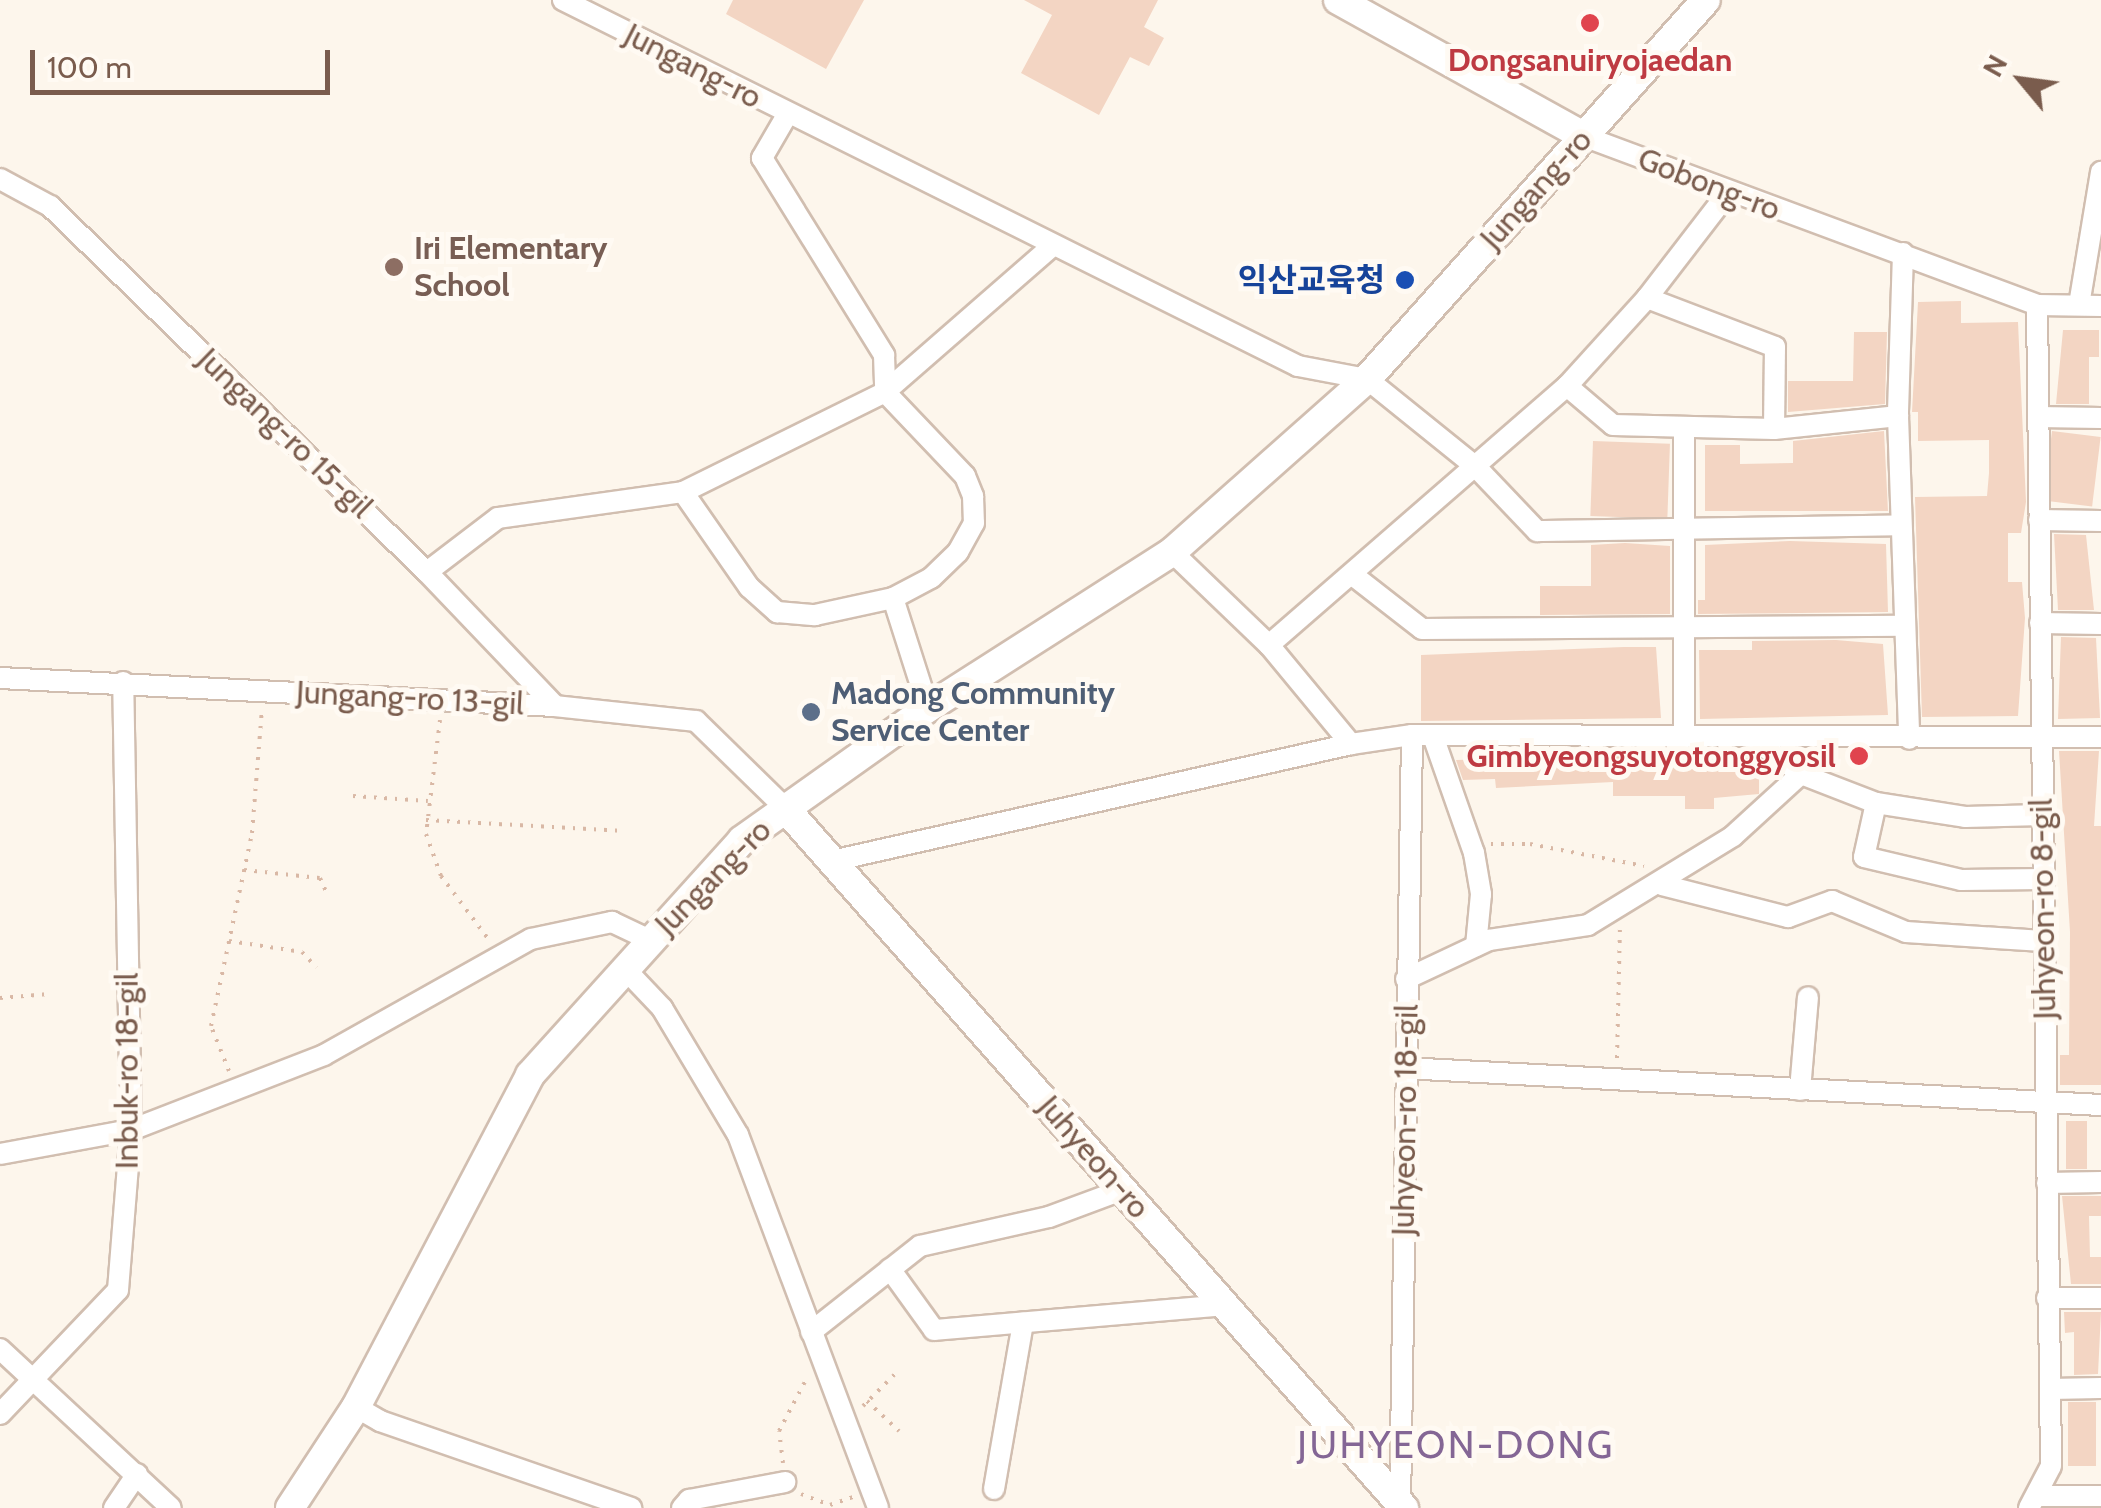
<!DOCTYPE html>
<meta charset="utf-8">
<style>
body{margin:0}
#map{position:relative;width:2101px;height:1508px;overflow:hidden;background:#fdf6ec;font-family:Cabin,"Noto Sans KR",sans-serif}
div>[style]{position:absolute}
.building>*{inset:0;background:#f3d5c3;transform-origin:0 0}
.path>*{height:4px;margin-top:-2px;transform-origin:0;background:repeating-linear-gradient(90deg,#d9b8a5 0 2.5px,transparent 0 10.5px)}
.roads{filter:drop-shadow(2px 0 #d1beb0) drop-shadow(-2px 0 #d1beb0) drop-shadow(0 2px #d1beb0) drop-shadow(0 -2px #d1beb0)}
.street>*{height:20px;margin:-10px;padding:0 10px;transform-origin:10px;border-radius:10px;background:#fff}
.secondary>*{height:28px;margin:-14px;padding:0 14px;transform-origin:14px;border-radius:14px;background:#fff}
.dots>*{width:28px;height:28px;translate:-50% -50%;box-sizing:border-box;border:5px solid #fffaf3;border-radius:50%}
span{translate:-50% -50%;white-space:nowrap;text-align:center;line-height:1.15;-webkit-text-stroke:10px #fffaf3;paint-order:stroke}
.health-label{font-size:32px;color:#be3a42;font-weight:700}
.right{translate:-100% -50%;text-align:right}
.street-label{font-size:32px;color:#7a5c4d}
.education-label{font-size:32px;color:#785e54;font-weight:700}
.left{translate:0 -50%;text-align:left}
.transit-label{font-size:32px;color:#164399;font-weight:700}
.service-label{font-size:32px;color:#4e5e75;font-weight:700}
.quarter-label{font-size:38px;color:#846695;letter-spacing:2.5px}
.north{position:absolute;left:1971px;top:30px;width:100px;height:100px;-webkit-text-stroke:8px #fffaf3;paint-order:stroke;rotate:299deg;font-size:28px;font-weight:700;line-height:40px;text-align:center;color:#7a5c4d}
.north::after{content:'';display:block;margin:auto;width:35px;height:45px;background:#7a5c4d;clip-path:polygon(50% 0,100% 100%,50% 72%,0 100%)}
.scale{position:absolute;left:30px;top:50px;width:300px;height:45px;box-sizing:border-box;border:5px solid #7a5c4d;border-top:0;padding-left:12px;font-size:30px;line-height:35px;white-space:nowrap;color:#7a5c4d;-webkit-text-stroke:8px #fffaf3;paint-order:stroke}
</style>
<div id="map">
<div class="building">
<i style="clip-path:polygon(733px 0,864px 0,826px 69px,726px 14px)"></i>
<i style="clip-path:polygon(1024px 0,1158px 0,1144px 27px,1164px 38px,1149px 66px,1130px 57px,1099px 115px,1021px 73px,1052px 15px)"></i>
<i style="clip-path:polygon(1961px 301px,1961px 323px,2018px 322px,2026px 502px,2021px 533px,2008px 533px,2008px 582px,2022px 582px,2025px 618px,2018px 716px,1922px 717px,1915px 497px,1987px 496px,1989px 473px,1989px 440px,1918px 441px,1918px 412px,1912px 412px,1918px 302px)"></i>
<i style="clip-path:polygon(2063px 330px,2099px 330px,2099px 357px,2089px 357px,2089px 404px,2056px 404px)"></i>
<i style="clip-path:polygon(1854px 332px,1887px 332px,1885px 404px,1788px 412px,1788px 381px,1853px 381px)"></i>
<i style="clip-path:polygon(1884px 431px,1888px 511px,1705px 511px,1705px 445px,1740px 445px,1740px 464px,1793px 463px,1793px 441px)"></i>
<i style="left:2052px;top:431px;width:49px;height:70px;rotate:7deg"></i>
<i style="left:1593px;top:441px;width:77px;height:75px;rotate:2deg"></i>
<i style="clip-path:polygon(2054px 534px,2086px 535px,2094px 610px,2058px 610px)"></i>
<i style="clip-path:polygon(1790px 541px,1886px 544px,1888px 612px,1698px 614px,1698px 600px,1705px 600px,1705px 545px)"></i>
<i style="clip-path:polygon(1625px 543px,1670px 546px,1670px 614px,1540px 615px,1540px 586px,1591px 586px,1591px 545px)"></i>
<i style="clip-path:polygon(2061px 637px,2096px 638px,2100px 718px,2058px 719px)"></i>
<i style="clip-path:polygon(1836px 640px,1883px 644px,1888px 715px,1700px 719px,1699px 650px,1752px 650px,1752px 641px)"></i>
<i style="clip-path:polygon(1624px 647px,1656px 647px,1661px 718px,1421px 721px,1421px 655px)"></i>
<i style="clip-path:polygon(2059px 751px,2099px 751px,2094px 826px,2101px 826px,2101px 1085px,2060px 1085px,2060px 1055px,2069px 1055px,2070px 932px)"></i>
<i style="clip-path:polygon(1713px 754px,1759px 760px,1759px 794px,1714px 798px,1714px 809px,1685px 809px,1685px 796px,1613px 796px,1613px 782px,1496px 788px,1495px 779px,1463px 780px,1456px 760px)"></i>
<i style="left:2066px;top:1121px;width:21px;height:48px"></i>
<i style="clip-path:polygon(2062px 1196px,2101px 1196px,2101px 1216px,2089px 1216px,2090px 1257px,2101px 1257px,2101px 1284px,2071px 1284px)"></i>
<i style="clip-path:polygon(2064px 1312px,2101px 1312px,2098px 1374px,2074px 1375px,2074px 1332px,2065px 1333px)"></i>
<i style="left:2068px;top:1402px;width:28px;height:64px"></i>
</div>
<div class="path">
<i style="left:440px;top:720px;width:115px;rotate:97deg"></i>
<i style="left:426px;top:834px;width:45px;rotate:70.3deg"></i>
<i style="left:441px;top:876px;width:80px;rotate:53.1deg"></i>
<i style="left:353px;top:796px;width:75px;rotate:3.8deg"></i>
<i style="left:426px;top:820px;width:199px;rotate:3.2deg"></i>
<i style="left:1491px;top:844px;width:39px"></i>
<i style="left:1530px;top:844px;width:116px;rotate:10.9deg"></i>
<i style="left:244px;top:870px;width:76px;rotate:6deg"></i>
<i style="left:320px;top:878px;width:20px;rotate:66deg"></i>
<i style="left:229px;top:941px;width:74px;rotate:8.6deg"></i>
<i style="left:302px;top:952px;width:21px;rotate:47deg"></i>
<i style="left:0;top:998px;width:49px;rotate:-4.7deg"></i>
<i style="left:1617px;top:1058px;width:130px;rotate:-88.7deg"></i>
<i style="left:229px;top:1071px;width:48px;rotate:-111.8deg"></i>
<i style="left:211px;top:1026px;width:197px;rotate:-78deg"></i>
<i style="left:252px;top:833px;width:124px;rotate:-85.4deg"></i>
<i style="left:867px;top:1401px;width:44px;rotate:43.2deg"></i>
<i style="left:863px;top:1406px;width:49px;rotate:-45deg"></i>
<i style="left:783px;top:1463px;width:32px;rotate:-97deg"></i>
<i style="left:779px;top:1431px;width:62px;rotate:-62.2deg"></i>
<i style="left:801px;top:1494px;width:31px;rotate:21deg"></i>
<i style="left:830px;top:1505px;width:24px;rotate:-19deg"></i>
</div>
<div class="roads">
<div class="street">
<i style="left:563px;top:0;width:821px;rotate:26.47deg"></i>
<i style="left:1298px;top:366px;width:70px;rotate:10.7deg"></i>
<i style="left:1367px;top:379px;width:139px;rotate:38.9deg"></i>
<i style="left:1475px;top:466px;width:90px;rotate:46.4deg"></i>
<i style="left:1537px;top:531px;width:364px;rotate:-0.9deg"></i>
<i style="left:787px;top:115px;width:50px;rotate:120.2deg"></i>
<i style="left:762px;top:158px;width:232px;rotate:58.2deg"></i>
<i style="left:884px;top:355px;width:37px;rotate:88deg"></i>
<i style="left:885px;top:392px;width:116px;rotate:46.4deg"></i>
<i style="left:965px;top:476px;width:22px;rotate:68deg"></i>
<i style="left:973px;top:496px;width:27px;rotate:88deg"></i>
<i style="left:974px;top:523px;width:33px;rotate:119deg"></i>
<i style="left:958px;top:552px;width:37px;rotate:136deg"></i>
<i style="left:931px;top:578px;width:43px;rotate:152.2deg"></i>
<i style="left:893px;top:598px;width:115px;rotate:72.3deg"></i>
<i style="left:1583px;top:136px;width:484px;rotate:20.4deg"></i>
<i style="left:2037px;top:305px;width:64px;rotate:0.9deg"></i>
<i style="left:0;top:179px;width:57px;rotate:28.4deg"></i>
<i style="left:50px;top:206px;width:525px;rotate:44.15deg"></i>
<i style="left:427px;top:572px;width:185px;rotate:46.3deg"></i>
<i style="left:1903px;top:253px;width:163px;rotate:91.8deg"></i>
<i style="left:1898px;top:416px;width:323px;rotate:88deg"></i>
<i style="left:1647px;top:298px;width:137px;rotate:20.9deg"></i>
<i style="left:1775px;top:347px;width:82px;rotate:90.7deg"></i>
<i style="left:2079px;top:305px;width:135px;rotate:-80.6deg"></i>
<i style="left:1567px;top:386px;width:60px;rotate:40.3deg"></i>
<i style="left:1613px;top:425px;width:161px;rotate:1.4deg"></i>
<i style="left:1774px;top:429px;width:125px;rotate:-6deg"></i>
<i style="left:2038px;top:417px;width:63px;rotate:0.9deg"></i>
<i style="left:1684px;top:431px;width:307px;rotate:90deg"></i>
<i style="left:683px;top:492px;width:116px;rotate:55.2deg"></i>
<i style="left:749px;top:587px;width:38px;rotate:42deg"></i>
<i style="left:777px;top:612px;width:38px;rotate:5deg"></i>
<i style="left:815px;top:615px;width:80px;rotate:-12.3deg"></i>
<i style="left:2039px;top:520px;width:62px;rotate:0.9deg"></i>
<i style="left:1172px;top:552px;width:134px;rotate:43.8deg"></i>
<i style="left:1269px;top:645px;width:129px;rotate:50.4deg"></i>
<i style="left:1351px;top:744px;width:62px;rotate:-8.4deg"></i>
<i style="left:1412px;top:735px;width:689px;rotate:0.17deg"></i>
<i style="left:427px;top:572px;width:89px;rotate:-37.3deg"></i>
<i style="left:498px;top:518px;width:187px;rotate:-8deg"></i>
<i style="left:683px;top:492px;width:225px;rotate:-26.3deg"></i>
<i style="left:885px;top:392px;width:220px;rotate:-41.1deg"></i>
<i style="left:1354px;top:576px;width:86px;rotate:37.9deg"></i>
<i style="left:1422px;top:629px;width:482px;rotate:-0.4deg"></i>
<i style="left:2040px;top:623px;width:61px;rotate:0.9deg"></i>
<i style="left:1269px;top:645px;width:395px;rotate:-41deg"></i>
<i style="left:1567px;top:386px;width:119px;rotate:-47.7deg"></i>
<i style="left:1647px;top:298px;width:133px;rotate:-52.4deg"></i>
<i style="left:0;top:678px;width:556px;rotate:2.89deg"></i>
<i style="left:555px;top:706px;width:142px;rotate:6.1deg"></i>
<i style="left:696px;top:721px;width:123px;rotate:44.3deg"></i>
<i style="left:1433px;top:736px;width:124px;rotate:70.7deg"></i>
<i style="left:1474px;top:853px;width:42px;rotate:80.3deg"></i>
<i style="left:1481px;top:894px;width:52px;rotate:95.5deg"></i>
<i style="left:1754px;top:739px;width:59px;rotate:36.7deg"></i>
<i style="left:1801px;top:774px;width:80px;rotate:21.1deg"></i>
<i style="left:1876px;top:803px;width:90px;rotate:8.9deg"></i>
<i style="left:1965px;top:817px;width:77px;rotate:-1.5deg"></i>
<i style="left:1876px;top:803px;width:55px;rotate:102.5deg"></i>
<i style="left:1864px;top:857px;width:100px;rotate:13.3deg"></i>
<i style="left:1961px;top:880px;width:82px;rotate:-0.7deg"></i>
<i style="left:832px;top:861px;width:532px;rotate:-12.7deg"></i>
<i style="left:1662px;top:885px;width:130px;rotate:14.3deg"></i>
<i style="left:1788px;top:917px;width:47px;rotate:-20deg"></i>
<i style="left:1832px;top:901px;width:80px;rotate:22.7deg"></i>
<i style="left:1906px;top:932px;width:137px;rotate:3.8deg"></i>
<i style="left:625px;top:969px;width:54px;rotate:46.5deg"></i>
<i style="left:662px;top:1008px;width:148px;rotate:59.1deg"></i>
<i style="left:738px;top:1135px;width:398px;rotate:69.4deg"></i>
<i style="left:1406px;top:979px;width:92px;rotate:-25.2deg"></i>
<i style="left:1489px;top:940px;width:100px;rotate:-8.6deg"></i>
<i style="left:1588px;top:925px;width:170px;rotate:-31.5deg"></i>
<i style="left:1733px;top:836px;width:92px;rotate:-42.4deg"></i>
<i style="left:1404px;top:1068px;width:698px;rotate:3.04deg"></i>
<i style="left:1800px;top:1090px;width:93px;rotate:-85.1deg"></i>
<i style="left:0;top:1154px;width:133px;rotate:-10.4deg"></i>
<i style="left:131px;top:1130px;width:207px;rotate:-21.2deg"></i>
<i style="left:324px;top:1055px;width:237px;rotate:-29.3deg"></i>
<i style="left:531px;top:939px;width:83px;rotate:-11.9deg"></i>
<i style="left:612px;top:922px;width:42px;rotate:25.3deg"></i>
<i style="left:2047px;top:1183px;width:54px;rotate:-1.1deg"></i>
<i style="left:890px;top:1269px;width:75px;rotate:54.2deg"></i>
<i style="left:934px;top:1330px;width:292px;rotate:-4.9deg"></i>
<i style="left:2047px;top:1298px;width:54px"></i>
<i style="left:811px;top:1332px;width:139px;rotate:-38.3deg"></i>
<i style="left:920px;top:1246px;width:132px;rotate:-12.7deg"></i>
<i style="left:1049px;top:1217px;width:78px;rotate:-20.3deg"></i>
<i style="left:0;top:1349px;width:233px;rotate:42.9deg"></i>
<i style="left:2050px;top:1389px;width:51px;rotate:-1.1deg"></i>
<i style="left:356px;top:1407px;width:28px;rotate:30deg"></i>
<i style="left:380px;top:1421px;width:266px;rotate:19.1deg"></i>
<i style="left:0;top:1414px;width:171px;rotate:-46.4deg"></i>
<i style="left:118px;top:1290px;width:161px;rotate:-85.4deg"></i>
<i style="left:131px;top:1130px;width:448px;rotate:-91deg"></i>
<i style="left:994px;top:1489px;width:169px;rotate:-80.1deg"></i>
<i style="left:2036px;top:1496px;width:65px"></i>
<i style="left:114px;top:1508px;width:41px;rotate:-55.9deg"></i>
<i style="left:682px;top:1508px;width:11px;rotate:-49deg"></i>
<i style="left:689px;top:1500px;width:98px;rotate:-10.6deg"></i>
<i style="left:1400px;top:1508px;width:773px;rotate:-89.11deg"></i>
<i style="left:2029px;top:1508px;width:47px;rotate:-62.4deg"></i>
<i style="left:2051px;top:1466px;width:1161px;rotate:-90.69deg"></i>
</div>
<div class="secondary">
<i style="left:1338px;top:0;width:280px;rotate:29deg"></i>
<i style="left:784px;top:807px;width:936px;rotate:48.51deg"></i>
<i style="left:290px;top:1508px;width:121px;rotate:-56.8deg"></i>
<i style="left:356px;top:1407px;width:375px;rotate:-62.3deg"></i>
<i style="left:530px;top:1075px;width:316px;rotate:-47.9deg"></i>
<i style="left:742px;top:840px;width:228px;rotate:-35.4deg"></i>
<i style="left:928px;top:708px;width:290px;rotate:-32.6deg"></i>
<i style="left:1172px;top:552px;width:261px;rotate:-41.6deg"></i>
<i style="left:1367px;top:379px;width:508px;rotate:-48.19deg"></i>
</div>
</div>
<div class="dots">
<i style="left:1590px;top:23px;background:#e0444e"></i>
<i style="left:394px;top:267px;background:#8d6e63"></i>
<i style="left:1405px;top:280px;background:#1a4fb4"></i>
<i style="left:811px;top:712px;background:#5c6f8a"></i>
<i style="left:1859px;top:756px;background:#e0444e"></i>
</div>
<div class="health-label">
<span style="left:1590px;top:60px">Dongsanuiryojaedan</span>
<span class="right" style="left:1836px;top:756px">Gimbyeongsuyotonggyosil</span>
</div>
<div class="street-label">
<span style="left:693px;top:66px;rotate:27deg">Jungang-ro</span>
<span style="left:1709px;top:184px;rotate:21deg">Gobong-ro</span>
<span style="left:1536px;top:189px;rotate:-48deg">Jungang-ro</span>
<span style="left:285px;top:433px;rotate:44deg">Jungang-ro 15-gil</span>
<span style="left:410px;top:698px;rotate:3deg">Jungang-ro 13-gil</span>
<span style="left:713px;top:877px;rotate:-45deg">Jungang-ro</span>
<span style="left:2043px;top:909px;rotate:-91deg">Juhyeon-ro 8-gil</span>
<span style="left:127px;top:1071px;rotate:-90deg">Inbuk-ro 18-gil</span>
<span style="left:1405px;top:1120px;rotate:-89deg">Juhyeon-ro 18-gil</span>
<span style="left:1094px;top:1157px;rotate:49deg">Juhyeon-ro</span>
</div>
<div class="education-label">
<span class="left" style="left:414px;top:267px">Iri Elementary<br>School</span>
</div>
<div class="transit-label">
<span class="right" style="left:1385px;top:280px">익산교육청</span>
</div>
<div class="service-label">
<span class="left" style="left:831px;top:712px">Madong Community<br>Service Center</span>
</div>
<div class="quarter-label">
<span style="left:1456px;top:1445px">JUHYEON-DONG</span>
</div>
<div class="north">N</div>
<div class="scale">100 m</div>
</div>
